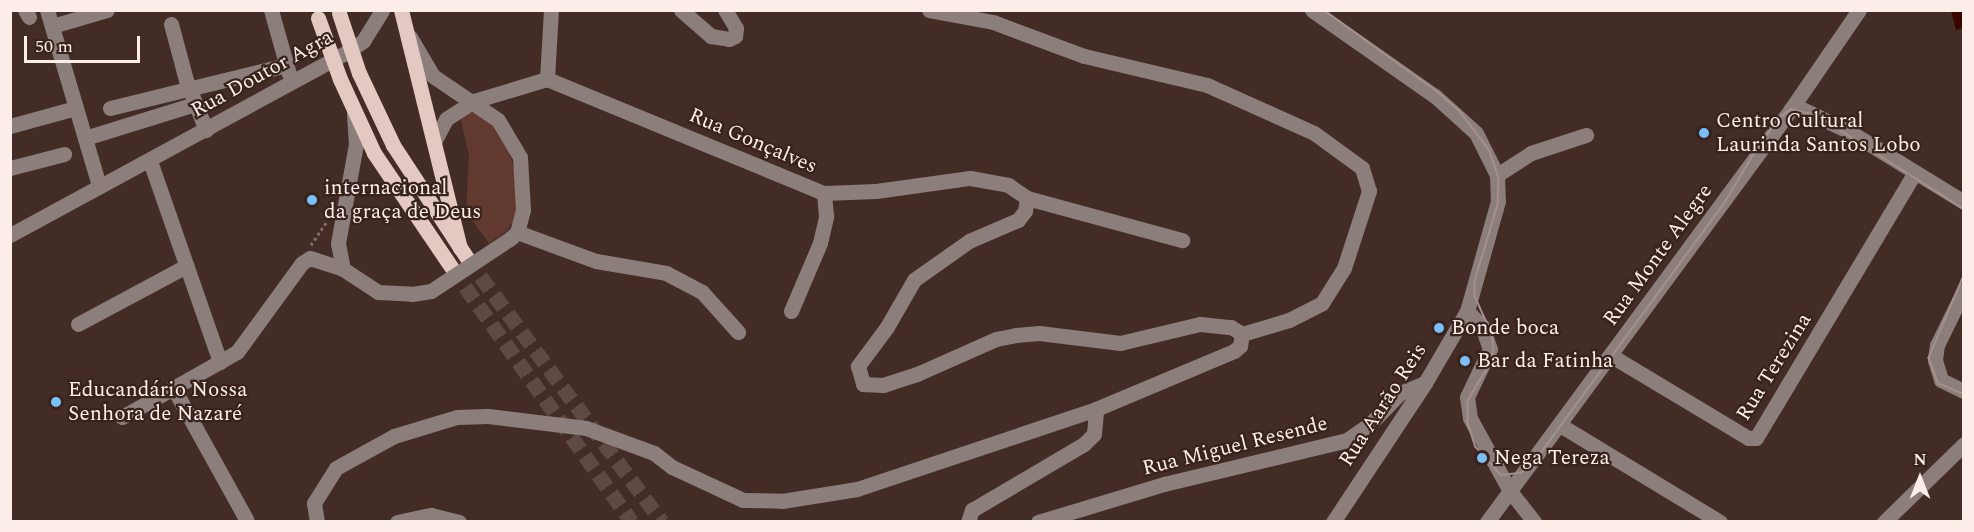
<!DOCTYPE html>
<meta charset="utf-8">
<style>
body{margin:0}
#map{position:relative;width:1974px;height:532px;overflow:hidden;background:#432c26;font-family:Spectral,serif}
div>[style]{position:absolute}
.green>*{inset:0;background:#62392e}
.water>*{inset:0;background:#390500}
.major-tunnel>*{height:15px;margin-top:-7.5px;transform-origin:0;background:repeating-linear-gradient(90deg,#5f4943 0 15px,transparent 0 23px)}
.path>*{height:3px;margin-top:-1.5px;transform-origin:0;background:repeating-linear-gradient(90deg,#806b66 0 3px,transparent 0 6px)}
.minor>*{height:15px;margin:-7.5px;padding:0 7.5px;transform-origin:7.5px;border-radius:7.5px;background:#8b7e7b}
.major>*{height:15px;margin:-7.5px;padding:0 7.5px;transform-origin:7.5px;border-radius:7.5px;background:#e4c9c3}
.tram>*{height:1.5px;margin:-0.75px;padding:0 0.75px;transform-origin:0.75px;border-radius:0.75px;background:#a5918c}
.minor-bridge>*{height:15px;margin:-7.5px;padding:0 7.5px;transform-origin:7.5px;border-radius:7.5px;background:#8b7e7b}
.major-bridge>*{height:15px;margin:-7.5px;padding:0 7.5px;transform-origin:7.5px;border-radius:7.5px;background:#e4c9c3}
.dots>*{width:16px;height:16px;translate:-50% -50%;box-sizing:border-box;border:3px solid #38221c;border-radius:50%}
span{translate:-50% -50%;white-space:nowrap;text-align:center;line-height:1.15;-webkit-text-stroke:4.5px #38221c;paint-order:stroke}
.street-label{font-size:21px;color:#fdede9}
.poi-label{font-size:21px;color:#fdede9}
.left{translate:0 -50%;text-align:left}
.frame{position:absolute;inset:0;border:12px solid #fdede9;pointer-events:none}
.north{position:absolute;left:1890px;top:448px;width:60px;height:60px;-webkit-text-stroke:4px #38221c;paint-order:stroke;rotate:0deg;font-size:16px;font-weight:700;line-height:24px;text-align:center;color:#fdede9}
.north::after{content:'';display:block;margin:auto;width:21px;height:27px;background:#fdede9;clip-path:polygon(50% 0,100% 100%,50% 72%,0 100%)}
.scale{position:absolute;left:24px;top:36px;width:116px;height:27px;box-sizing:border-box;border:3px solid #fdede9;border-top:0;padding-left:8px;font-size:18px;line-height:21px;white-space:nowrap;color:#fdede9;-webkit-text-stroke:4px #38221c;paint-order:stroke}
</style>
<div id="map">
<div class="green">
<i style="clip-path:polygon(477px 110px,491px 119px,505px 141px,517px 177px,517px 214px,507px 231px,489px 243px,466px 212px,469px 156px,460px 116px)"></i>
</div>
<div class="water">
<i style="clip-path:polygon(1951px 11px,1963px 11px,1963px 28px,1956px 30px)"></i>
</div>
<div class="major-tunnel">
<i style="left:467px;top:258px;width:328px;rotate:53.5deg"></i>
<i style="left:452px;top:268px;width:311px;rotate:54.7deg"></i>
</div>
<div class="path">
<i style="left:311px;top:245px;width:27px;rotate:-56deg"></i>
</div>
<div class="minor">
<i style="left:25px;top:10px;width:8px;rotate:60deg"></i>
<i style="left:47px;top:10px;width:184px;rotate:73.5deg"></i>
<i style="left:271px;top:10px;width:66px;rotate:74.3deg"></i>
<i style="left:681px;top:10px;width:40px;rotate:41deg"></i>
<i style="left:711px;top:36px;width:18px;rotate:9deg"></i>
<i style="left:729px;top:39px;width:7px;rotate:-27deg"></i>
<i style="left:735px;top:36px;width:8px;rotate:-83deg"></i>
<i style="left:736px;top:28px;width:21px;rotate:-121deg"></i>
<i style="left:1312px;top:10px;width:150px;rotate:35deg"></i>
<i style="left:1435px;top:96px;width:55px;rotate:42.1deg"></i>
<i style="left:1476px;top:133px;width:47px;rotate:63.4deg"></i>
<i style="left:1497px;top:175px;width:26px;rotate:88deg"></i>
<i style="left:1498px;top:201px;width:114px;rotate:105.7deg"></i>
<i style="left:1467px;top:311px;width:83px;rotate:120.3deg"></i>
<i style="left:1425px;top:383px;width:167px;rotate:123.5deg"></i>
<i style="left:171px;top:24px;width:58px;rotate:75deg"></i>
<i style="left:186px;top:80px;width:54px;rotate:68.2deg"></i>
<i style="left:52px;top:26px;width:57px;rotate:-16.2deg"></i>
<i style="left:410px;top:37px;width:45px;rotate:59.5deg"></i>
<i style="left:433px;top:76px;width:78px;rotate:34.1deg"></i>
<i style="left:498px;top:120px;width:43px;rotate:59.3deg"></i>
<i style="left:520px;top:157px;width:53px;rotate:86.8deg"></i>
<i style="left:523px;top:210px;width:23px;rotate:105deg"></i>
<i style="left:517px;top:232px;width:8px;rotate:135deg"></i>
<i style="left:547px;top:79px;width:69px;rotate:-86.7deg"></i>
<i style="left:110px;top:108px;width:182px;rotate:-13.7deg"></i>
<i style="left:1791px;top:109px;width:9px;rotate:-6deg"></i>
<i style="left:1800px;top:108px;width:55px;rotate:25.6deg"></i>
<i style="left:1850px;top:132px;width:134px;rotate:31.6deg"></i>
<i style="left:10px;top:126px;width:68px;rotate:-15.3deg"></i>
<i style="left:85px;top:138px;width:115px;rotate:-17.2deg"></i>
<i style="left:435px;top:140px;width:24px;rotate:-62deg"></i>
<i style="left:446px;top:119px;width:33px;rotate:-33deg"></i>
<i style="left:474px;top:101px;width:76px;rotate:-16.8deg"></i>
<i style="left:547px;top:79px;width:300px;rotate:22.4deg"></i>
<i style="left:824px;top:193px;width:52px;rotate:-2.2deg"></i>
<i style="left:876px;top:191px;width:95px;rotate:-7.9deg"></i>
<i style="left:970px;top:178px;width:39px;rotate:10deg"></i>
<i style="left:1008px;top:185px;width:23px;rotate:34deg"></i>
<i style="left:1027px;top:198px;width:161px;rotate:15.2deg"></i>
<i style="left:150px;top:161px;width:213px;rotate:70.8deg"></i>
<i style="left:10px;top:168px;width:56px;rotate:-14.5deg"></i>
<i style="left:1497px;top:175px;width:40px;rotate:-32.9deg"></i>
<i style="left:1531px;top:153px;width:58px;rotate:-18.1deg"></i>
<i style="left:1027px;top:198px;width:13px;rotate:99deg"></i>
<i style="left:1025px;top:211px;width:11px;rotate:128deg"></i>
<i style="left:1018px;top:220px;width:53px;rotate:156.8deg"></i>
<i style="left:969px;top:241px;width:67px;rotate:144.7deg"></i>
<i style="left:914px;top:280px;width:54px;rotate:119.9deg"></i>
<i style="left:887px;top:327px;width:49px;rotate:126.6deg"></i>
<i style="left:858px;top:366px;width:19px;rotate:74deg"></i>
<i style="left:863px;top:384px;width:20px;rotate:3deg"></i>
<i style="left:883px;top:385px;width:36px;rotate:-18deg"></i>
<i style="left:917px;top:374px;width:86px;rotate:-23.9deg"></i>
<i style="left:996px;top:339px;width:20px;rotate:-11deg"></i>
<i style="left:1016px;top:335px;width:23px;rotate:-5deg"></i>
<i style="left:1039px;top:333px;width:82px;rotate:7deg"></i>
<i style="left:1120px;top:343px;width:82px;rotate:-13.4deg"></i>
<i style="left:1200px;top:324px;width:31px;rotate:6deg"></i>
<i style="left:1231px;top:327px;width:13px;rotate:32deg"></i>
<i style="left:517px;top:232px;width:84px;rotate:20.2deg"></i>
<i style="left:596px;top:261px;width:71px;rotate:9.7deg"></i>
<i style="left:666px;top:273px;width:41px;rotate:27.8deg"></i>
<i style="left:702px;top:292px;width:54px;rotate:48deg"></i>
<i style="left:10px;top:235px;width:380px;rotate:-28.5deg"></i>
<i style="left:344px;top:54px;width:23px;rotate:-34deg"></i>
<i style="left:363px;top:41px;width:36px;rotate:-58deg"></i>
<i style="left:343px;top:269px;width:26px;rotate:-101deg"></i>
<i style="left:338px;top:243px;width:101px;rotate:-79.7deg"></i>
<i style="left:356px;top:144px;width:30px;rotate:-94deg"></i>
<i style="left:1964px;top:290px;width:61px;rotate:116.1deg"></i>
<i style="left:1937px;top:345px;width:15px;rotate:98deg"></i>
<i style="left:1935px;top:360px;width:21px;rotate:73deg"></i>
<i style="left:1941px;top:380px;width:25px;rotate:26deg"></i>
<i style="left:791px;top:311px;width:74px;rotate:-66.9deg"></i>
<i style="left:820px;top:243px;width:28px;rotate:-77deg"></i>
<i style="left:826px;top:216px;width:23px;rotate:-95deg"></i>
<i style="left:1467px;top:311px;width:21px;rotate:45deg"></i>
<i style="left:1482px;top:326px;width:24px;rotate:71deg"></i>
<i style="left:1490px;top:349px;width:53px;rotate:115.6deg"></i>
<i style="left:1467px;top:397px;width:21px;rotate:82deg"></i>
<i style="left:1470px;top:418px;width:83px;rotate:61.3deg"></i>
<i style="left:1510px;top:491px;width:39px;rotate:52deg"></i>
<i style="left:78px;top:324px;width:123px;rotate:-28.2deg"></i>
<i style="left:1610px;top:355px;width:161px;rotate:31deg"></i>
<i style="left:1748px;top:438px;width:8px"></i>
<i style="left:1756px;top:438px;width:308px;rotate:-59.1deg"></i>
<i style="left:174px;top:389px;width:149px;rotate:61deg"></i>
<i style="left:122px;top:417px;width:132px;rotate:-29.5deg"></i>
<i style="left:237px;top:352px;width:110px;rotate:-53.9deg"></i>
<i style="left:302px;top:263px;width:9px;rotate:-32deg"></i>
<i style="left:310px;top:258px;width:35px;rotate:18deg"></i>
<i style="left:343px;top:269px;width:42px;rotate:33.3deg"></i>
<i style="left:378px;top:292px;width:34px;rotate:3deg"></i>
<i style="left:412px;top:294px;width:19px;rotate:-9deg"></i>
<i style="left:1560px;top:425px;width:187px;rotate:31.2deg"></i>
<i style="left:317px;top:522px;width:19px;rotate:-99deg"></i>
<i style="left:314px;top:503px;width:41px;rotate:-57.8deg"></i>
<i style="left:336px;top:468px;width:66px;rotate:-28.9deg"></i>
<i style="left:394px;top:436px;width:66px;rotate:-16.8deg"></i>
<i style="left:457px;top:417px;width:31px;rotate:-2deg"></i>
<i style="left:488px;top:416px;width:99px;rotate:7deg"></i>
<i style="left:586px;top:428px;width:72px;rotate:20.2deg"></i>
<i style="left:654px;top:453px;width:23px;rotate:38deg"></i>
<i style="left:672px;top:467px;width:78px;rotate:24.9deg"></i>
<i style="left:743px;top:500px;width:39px;rotate:1deg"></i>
<i style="left:782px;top:501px;width:76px;rotate:-9.1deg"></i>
<i style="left:857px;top:489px;width:252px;rotate:-18.5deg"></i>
<i style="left:1096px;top:409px;width:150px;rotate:-22.8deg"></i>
<i style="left:1234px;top:351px;width:8px;rotate:-40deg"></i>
<i style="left:1240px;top:346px;width:12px;rotate:-81deg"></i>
<i style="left:1242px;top:334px;width:49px;rotate:-16.6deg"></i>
<i style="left:1289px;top:320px;width:37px;rotate:-27deg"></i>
<i style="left:1322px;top:303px;width:41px;rotate:-57.8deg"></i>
<i style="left:1344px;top:268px;width:81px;rotate:-72deg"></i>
<i style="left:1369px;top:191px;width:24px;rotate:-107deg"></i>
<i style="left:1362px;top:168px;width:59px;rotate:-143.9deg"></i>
<i style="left:1314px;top:133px;width:117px;rotate:-155.8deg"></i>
<i style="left:1207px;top:85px;width:126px;rotate:-166.7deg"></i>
<i style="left:1084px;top:56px;width:97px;rotate:-159.5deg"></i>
<i style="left:993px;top:22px;width:65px;rotate:-169.4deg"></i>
<i style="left:397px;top:522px;width:35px;rotate:-12deg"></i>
<i style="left:431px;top:515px;width:29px;rotate:14deg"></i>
<i style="left:968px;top:522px;width:13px;rotate:-72deg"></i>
<i style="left:972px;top:510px;width:130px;rotate:-30.5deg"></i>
<i style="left:1084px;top:444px;width:14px;rotate:-45deg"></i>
<i style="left:1094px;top:434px;width:25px;rotate:-85deg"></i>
<i style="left:1038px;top:522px;width:132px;rotate:-16.8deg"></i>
<i style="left:1164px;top:484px;width:188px;rotate:-13.5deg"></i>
<i style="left:1347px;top:440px;width:28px;rotate:-35deg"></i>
<i style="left:1370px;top:424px;width:43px;rotate:-45.9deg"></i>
<i style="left:1400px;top:393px;width:27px;rotate:-22deg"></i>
<i style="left:1487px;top:522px;width:513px;rotate:-53.64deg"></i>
<i style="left:1791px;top:109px;width:120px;rotate:-55.5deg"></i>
<i style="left:1884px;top:522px;width:112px;rotate:-44.3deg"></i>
</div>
<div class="major">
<i style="left:401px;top:10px;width:245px;rotate:76.1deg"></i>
<i style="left:359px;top:73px;width:80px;rotate:64.7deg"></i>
<i style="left:393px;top:145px;width:135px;rotate:56.8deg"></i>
<i style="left:340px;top:79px;width:81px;rotate:65.3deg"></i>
<i style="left:374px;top:153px;width:139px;rotate:55.9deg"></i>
</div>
<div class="tram">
<i style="left:1324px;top:10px;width:140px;rotate:35.7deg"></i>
<i style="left:1438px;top:92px;width:28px;rotate:41deg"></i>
<i style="left:1459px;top:110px;width:51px;rotate:52.9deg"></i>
<i style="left:1490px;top:151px;width:28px;rotate:72deg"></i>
<i style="left:1499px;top:178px;width:27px;rotate:92deg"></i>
<i style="left:1498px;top:205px;width:79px;rotate:106.8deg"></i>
<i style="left:1475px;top:281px;width:15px;rotate:90deg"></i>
<i style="left:1475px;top:296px;width:42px;rotate:65.9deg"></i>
<i style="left:1492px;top:334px;width:14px;rotate:82deg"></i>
<i style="left:1494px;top:348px;width:13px;rotate:99deg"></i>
<i style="left:1492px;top:361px;width:47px;rotate:121deg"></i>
<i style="left:1468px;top:401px;width:22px;rotate:90deg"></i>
<i style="left:1468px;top:423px;width:25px;rotate:72deg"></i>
<i style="left:1476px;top:447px;width:38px;rotate:48deg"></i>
<i style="left:1501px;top:475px;width:20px;rotate:-6deg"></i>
<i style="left:1521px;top:473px;width:17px;rotate:-40deg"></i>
<i style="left:1534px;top:462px;width:323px;rotate:-53.7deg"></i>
<i style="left:1725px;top:202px;width:61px;rotate:-59.2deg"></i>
<i style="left:1751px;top:157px;width:48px;rotate:-54.3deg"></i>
<i style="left:1779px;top:118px;width:15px;rotate:-37deg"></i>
<i style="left:1791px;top:109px;width:11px;rotate:15deg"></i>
<i style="left:1802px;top:112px;width:14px;rotate:12deg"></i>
<i style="left:1816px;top:115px;width:175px;rotate:32.4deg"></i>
<i style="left:1964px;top:276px;width:89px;rotate:113.1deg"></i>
<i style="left:1929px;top:358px;width:27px;rotate:70deg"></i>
<i style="left:1938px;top:383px;width:28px;rotate:23deg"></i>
</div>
<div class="minor-bridge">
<i style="left:431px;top:291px;width:96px;rotate:-33.5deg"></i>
</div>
<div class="major-bridge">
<i style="left:339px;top:13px;width:63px;rotate:71.6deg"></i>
<i style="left:318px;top:18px;width:65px;rotate:70.2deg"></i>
</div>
<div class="dots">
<i style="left:1704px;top:133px;background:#7abff8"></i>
<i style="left:312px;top:200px;background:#7abff8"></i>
<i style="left:1439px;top:328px;background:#7abff8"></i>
<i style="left:1465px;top:361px;background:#7abff8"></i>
<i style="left:56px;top:402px;background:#7abff8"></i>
<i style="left:1482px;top:458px;background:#7abff8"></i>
</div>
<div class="street-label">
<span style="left:262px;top:74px;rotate:-29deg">Rua Doutor Agra</span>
<span style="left:753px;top:141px;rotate:23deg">Rua Gonçalves</span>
<span style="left:1658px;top:255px;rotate:-54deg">Rua Monte Alegre</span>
<span style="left:1774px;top:367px;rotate:-58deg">Rua Terezina</span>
<span style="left:1383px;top:405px;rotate:-57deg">Rua Aarão Reis</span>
<span style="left:1235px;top:446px;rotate:-14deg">Rua Miguel Resende</span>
</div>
<div class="poi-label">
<span class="left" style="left:1716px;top:133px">Centro Cultural<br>Laurinda Santos Lobo</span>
<span class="left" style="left:324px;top:200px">internacional<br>da graça de Deus</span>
<span class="left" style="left:1451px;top:328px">Bonde boca</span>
<span class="left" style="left:1477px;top:361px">Bar da Fatinha</span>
<span class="left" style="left:68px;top:402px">Educandário Nossa<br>Senhora de Nazaré</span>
<span class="left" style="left:1494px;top:458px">Nega Tereza</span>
</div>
<div class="frame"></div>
<div class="north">N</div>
<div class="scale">50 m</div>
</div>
